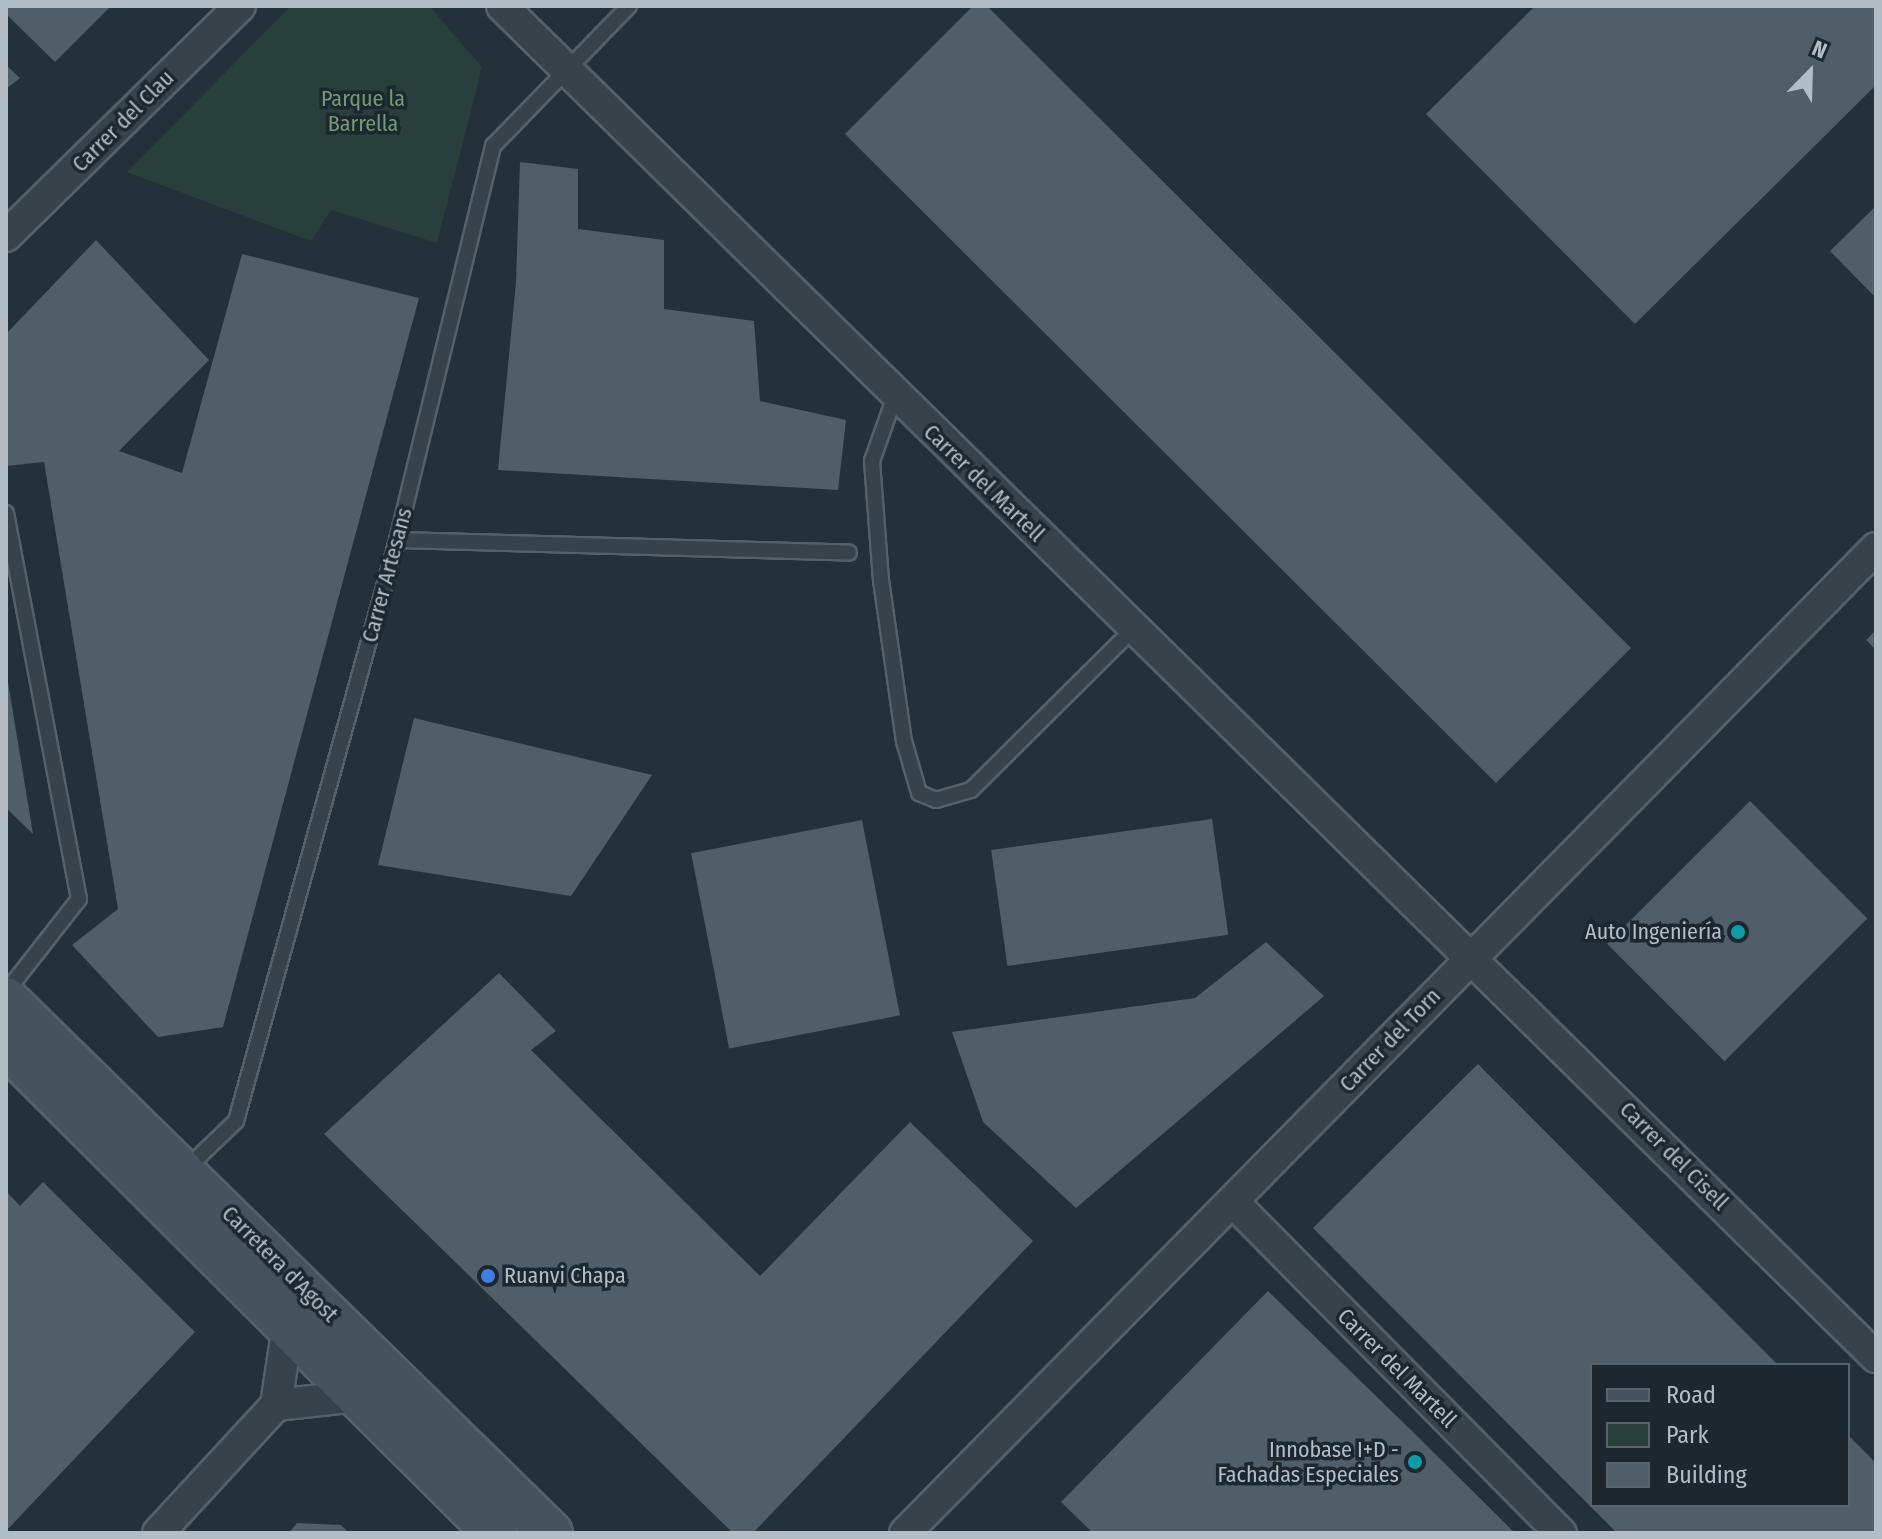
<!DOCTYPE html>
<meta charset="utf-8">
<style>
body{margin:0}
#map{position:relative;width:1882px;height:1539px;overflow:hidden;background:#24313a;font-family:"Fira Sans Condensed",sans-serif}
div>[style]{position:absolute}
.green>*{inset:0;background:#293f3c}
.building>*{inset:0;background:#4f5e68;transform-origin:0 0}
.roads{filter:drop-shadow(2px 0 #566068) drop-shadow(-2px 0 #566068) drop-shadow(0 2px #566068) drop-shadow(0 -2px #566068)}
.lane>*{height:14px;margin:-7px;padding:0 7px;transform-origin:7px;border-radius:7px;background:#37424a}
.street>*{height:30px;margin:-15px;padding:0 15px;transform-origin:15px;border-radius:15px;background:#37424a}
.secondary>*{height:42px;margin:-21px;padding:0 21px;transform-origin:21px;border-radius:21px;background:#46525d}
.dots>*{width:22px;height:22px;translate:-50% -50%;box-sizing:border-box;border:4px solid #1d272f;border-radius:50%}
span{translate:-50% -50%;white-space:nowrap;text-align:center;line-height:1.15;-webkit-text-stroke:7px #1d272f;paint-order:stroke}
.park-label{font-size:22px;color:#729b75}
.street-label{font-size:22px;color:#b3bdc6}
.poi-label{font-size:22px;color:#b3bdc6}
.right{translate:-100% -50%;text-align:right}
.left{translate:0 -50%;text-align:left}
.frame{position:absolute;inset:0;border:8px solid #b3bdc6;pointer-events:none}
.legend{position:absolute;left:1590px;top:1363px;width:260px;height:144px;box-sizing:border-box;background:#1d272f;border:2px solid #59636b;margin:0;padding:10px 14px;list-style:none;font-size:24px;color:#b3bdc6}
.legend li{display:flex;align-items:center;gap:16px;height:40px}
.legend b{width:40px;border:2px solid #59636b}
.north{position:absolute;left:1770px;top:32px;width:80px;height:80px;-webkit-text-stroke:6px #1d272f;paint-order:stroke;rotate:23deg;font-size:22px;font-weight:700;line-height:32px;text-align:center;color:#b3bdc6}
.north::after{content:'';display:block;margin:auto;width:28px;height:36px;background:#b3bdc6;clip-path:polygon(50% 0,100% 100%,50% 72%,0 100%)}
</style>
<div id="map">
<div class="green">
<i style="clip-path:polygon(291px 6px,429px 6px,482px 67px,437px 243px,331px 210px,311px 241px,127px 172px)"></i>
</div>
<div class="building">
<i style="clip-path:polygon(6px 6px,111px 6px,55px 62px,6px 14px)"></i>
<i style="clip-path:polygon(973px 6px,987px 6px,1631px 648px,1496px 783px,845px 134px)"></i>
<i style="clip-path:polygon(1535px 6px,1876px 6px,1876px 85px,1635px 324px,1426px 114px)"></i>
<i style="clip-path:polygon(6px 65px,20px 78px,6px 89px)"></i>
<i style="clip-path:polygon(520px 162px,578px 169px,578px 229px,664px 240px,664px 309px,754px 321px,760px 401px,846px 420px,838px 490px,498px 470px,516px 282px)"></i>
<i style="clip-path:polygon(1876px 206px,1876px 298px,1830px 251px)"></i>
<i style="clip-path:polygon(96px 240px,209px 360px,119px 451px,182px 473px,242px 254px,419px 298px,223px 1027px,158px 1037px,72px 945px,118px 909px,44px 462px,6px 466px,6px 334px)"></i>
<i style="clip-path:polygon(1876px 630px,1876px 650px,1866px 640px)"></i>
<i style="clip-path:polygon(6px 682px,8px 682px,33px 834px,6px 808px)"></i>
<i style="clip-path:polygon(414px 718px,652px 775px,571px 896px,378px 865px)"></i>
<i style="left:1750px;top:801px;width:166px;height:202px;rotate:45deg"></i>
<i style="left:1212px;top:819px;width:117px;height:223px;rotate:82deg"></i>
<i style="left:862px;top:820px;width:199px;height:174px;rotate:79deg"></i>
<i style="clip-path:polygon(1266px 942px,1324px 996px,1076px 1208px,983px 1122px,952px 1032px,1195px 998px)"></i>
<i style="clip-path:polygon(499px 973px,556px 1031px,531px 1050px,760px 1276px,910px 1122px,1033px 1241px,753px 1533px,733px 1533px,324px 1134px)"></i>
<i style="clip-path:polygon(1478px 1064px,1778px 1365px,1592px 1365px,1592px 1505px,1848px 1505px,1848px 1435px,1876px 1463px,1876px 1533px,1617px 1533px,1313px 1228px)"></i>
<i style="clip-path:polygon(43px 1182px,195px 1332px,6px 1531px,6px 1191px,20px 1206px)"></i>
<i style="clip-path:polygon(1268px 1291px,1414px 1433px,1515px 1533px,1093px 1533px,1061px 1502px)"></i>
<i style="clip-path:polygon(297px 1523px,341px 1525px,349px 1533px,289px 1533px)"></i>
</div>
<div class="roads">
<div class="lane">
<i style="left:895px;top:396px;width:69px;rotate:109.5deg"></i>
<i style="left:872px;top:461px;width:119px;rotate:85.7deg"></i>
<i style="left:881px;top:580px;width:163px;rotate:81.9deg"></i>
<i style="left:904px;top:741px;width:54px;rotate:73.9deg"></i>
<i style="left:919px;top:793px;width:18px;rotate:22deg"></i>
<i style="left:936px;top:800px;width:36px;rotate:-16deg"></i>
<i style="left:971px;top:790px;width:230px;rotate:-44.8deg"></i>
<i style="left:6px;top:513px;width:393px;rotate:79.3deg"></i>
<i style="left:79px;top:899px;width:118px;rotate:128.1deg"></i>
<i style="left:397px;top:540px;width:452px;rotate:1.6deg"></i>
<i style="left:185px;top:1170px;width:71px;rotate:-43.9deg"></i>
<i style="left:236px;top:1121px;width:603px;rotate:-74.51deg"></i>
<i style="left:397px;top:540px;width:406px;rotate:-76.3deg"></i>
<i style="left:493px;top:146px;width:195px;rotate:-45.8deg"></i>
</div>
<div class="street">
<i style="left:502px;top:6px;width:1927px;rotate:44.52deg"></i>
<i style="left:6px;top:236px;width:328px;rotate:-44.5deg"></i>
<i style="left:1234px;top:1203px;width:465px;rotate:45.3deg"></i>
<i style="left:276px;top:1405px;width:82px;rotate:-6.3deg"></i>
<i style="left:158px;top:1533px;width:174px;rotate:-47.3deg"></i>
<i style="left:276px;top:1405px;width:80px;rotate:-81.4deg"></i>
<i style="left:905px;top:1533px;width:1383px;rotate:-45.41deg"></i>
</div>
<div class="secondary">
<i style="left:6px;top:999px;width:763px;rotate:44.42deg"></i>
<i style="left:6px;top:1046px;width:690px;rotate:44.88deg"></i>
</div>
</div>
<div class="dots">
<i style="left:1738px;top:932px;background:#0f9aa8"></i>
<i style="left:488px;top:1276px;background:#3f7fe0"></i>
<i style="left:1415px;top:1462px;background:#0f9aa8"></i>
</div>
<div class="park-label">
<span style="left:363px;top:111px">Parque la<br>Barrella</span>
</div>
<div class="street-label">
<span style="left:123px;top:121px;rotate:-45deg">Carrer del Clau</span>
<span style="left:984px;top:483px;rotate:44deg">Carrer del Martell</span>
<span style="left:387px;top:575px;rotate:-75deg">Carrer Artesans</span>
<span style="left:1390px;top:1040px;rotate:-46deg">Carrer del Torn</span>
<span style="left:1674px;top:1156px;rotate:45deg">Carrer del Cisell</span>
<span style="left:280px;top:1264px;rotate:45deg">Carretera d'Agost</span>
<span style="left:1397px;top:1368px;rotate:45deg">Carrer del Martell</span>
</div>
<div class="poi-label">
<span class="right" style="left:1722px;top:932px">Auto Ingeniería</span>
<span class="left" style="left:504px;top:1276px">Ruanvi Chapa</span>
<span class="right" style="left:1399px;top:1462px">Innobase I+D -<br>Fachadas Especiales</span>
</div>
<div class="frame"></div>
<ul class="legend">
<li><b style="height:10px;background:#46525d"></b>Road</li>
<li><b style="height:22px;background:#293f3c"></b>Park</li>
<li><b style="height:22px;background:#4f5e68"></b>Building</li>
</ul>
<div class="north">N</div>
</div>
